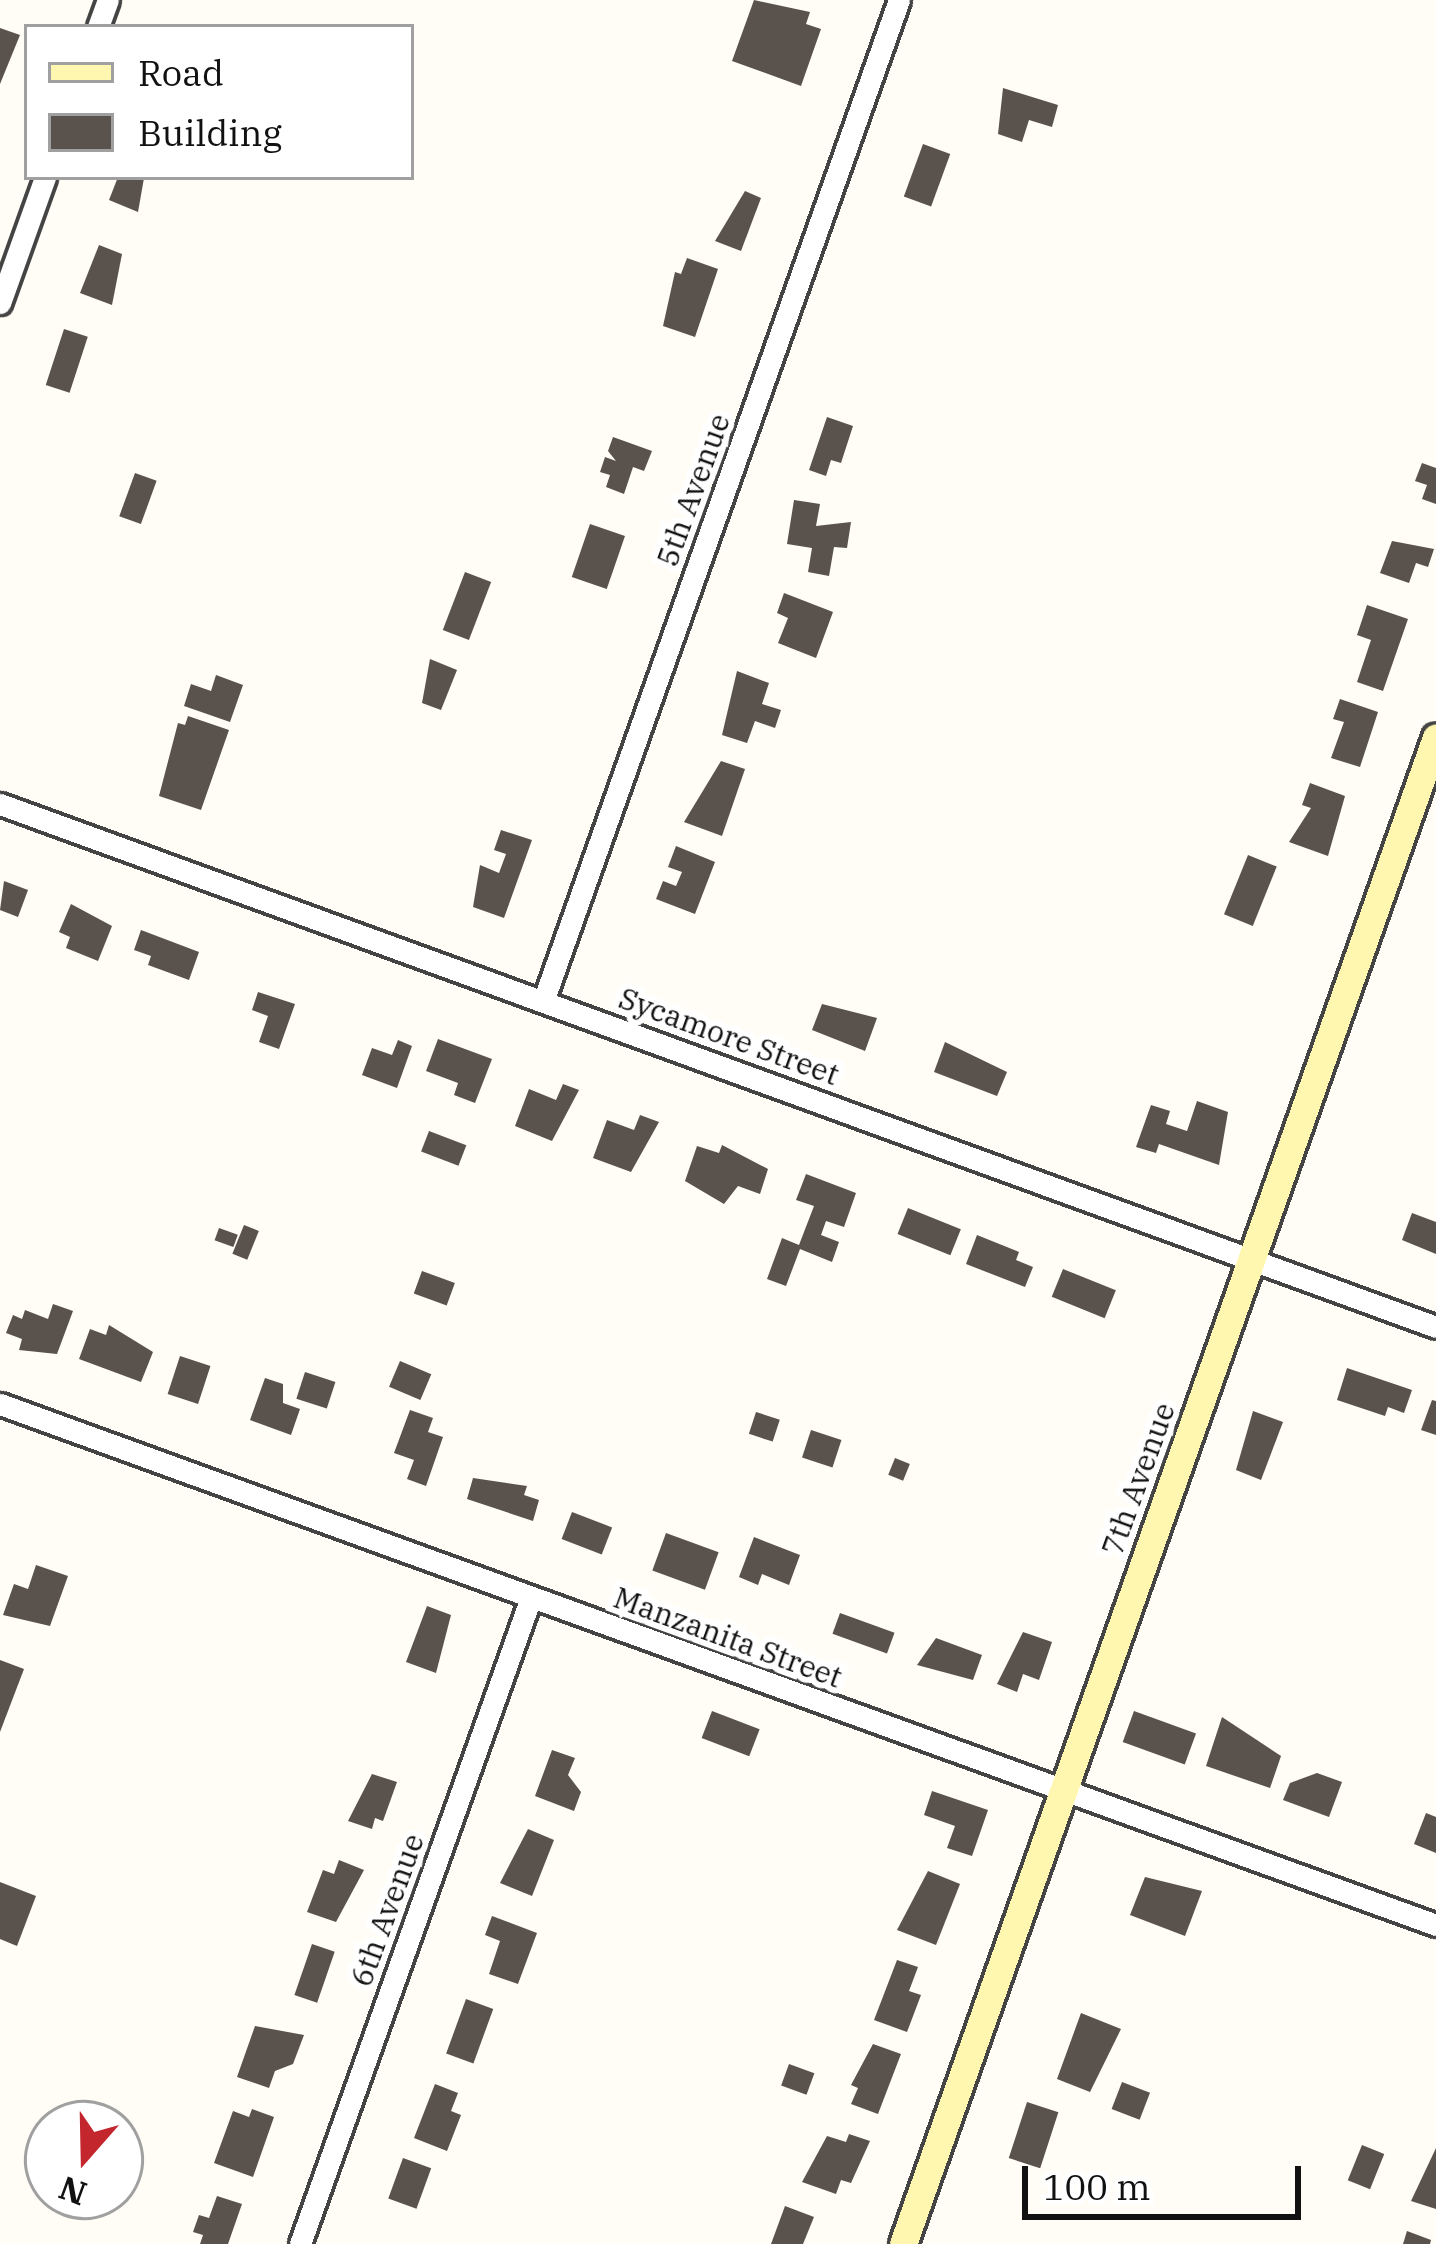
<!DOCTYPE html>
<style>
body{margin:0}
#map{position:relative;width:1436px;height:2244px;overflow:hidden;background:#fffdf5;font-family:"IBM Plex Serif",serif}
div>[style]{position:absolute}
.building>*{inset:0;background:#5a524d;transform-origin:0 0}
.roads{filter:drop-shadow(3px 0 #444) drop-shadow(-3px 0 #444) drop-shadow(0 3px #444) drop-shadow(0 -3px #444)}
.street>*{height:21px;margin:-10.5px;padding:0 10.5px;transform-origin:10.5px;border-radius:10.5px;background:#fff}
.secondary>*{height:27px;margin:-13.5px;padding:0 13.5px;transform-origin:13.5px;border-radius:13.5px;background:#fff6b0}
span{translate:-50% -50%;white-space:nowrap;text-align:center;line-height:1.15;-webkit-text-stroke:12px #fff;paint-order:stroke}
.street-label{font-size:30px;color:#111}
.legend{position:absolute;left:24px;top:24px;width:390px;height:156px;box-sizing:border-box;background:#fff;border:3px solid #a0a0a0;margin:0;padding:15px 21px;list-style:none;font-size:36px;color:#111}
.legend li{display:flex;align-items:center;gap:24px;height:60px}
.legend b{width:60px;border:3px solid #a0a0a0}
.north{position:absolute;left:24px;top:2100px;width:120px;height:120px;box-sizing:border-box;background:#fff;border:3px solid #a0a0a0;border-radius:50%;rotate:200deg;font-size:33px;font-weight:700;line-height:48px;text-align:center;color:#111}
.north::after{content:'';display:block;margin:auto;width:42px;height:54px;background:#c4262e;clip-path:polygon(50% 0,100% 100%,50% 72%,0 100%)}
.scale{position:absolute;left:1022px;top:2166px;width:279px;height:54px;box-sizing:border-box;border:6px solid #111;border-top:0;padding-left:15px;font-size:36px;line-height:42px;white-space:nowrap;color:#111;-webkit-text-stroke:9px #fff;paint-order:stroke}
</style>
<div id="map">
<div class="building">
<i style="clip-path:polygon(754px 0,810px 12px,806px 24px,821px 29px,801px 86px,732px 61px)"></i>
<i style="clip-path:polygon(0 28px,20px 35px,0 84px)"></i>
<i style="clip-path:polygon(1003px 88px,1058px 105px,1052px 127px,1029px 120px,1022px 142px,998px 134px)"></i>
<i style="left:923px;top:144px;width:29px;height:56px;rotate:20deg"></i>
<i style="clip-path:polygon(118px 177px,144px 178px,138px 212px,109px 200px)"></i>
<i style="clip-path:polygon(745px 191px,761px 198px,741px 251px,715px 241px)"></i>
<i style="clip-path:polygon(99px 245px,122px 254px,112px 305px,80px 293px)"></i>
<i style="clip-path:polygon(687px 258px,718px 269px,695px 337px,663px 326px,675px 272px,681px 274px)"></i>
<i style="left:64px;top:329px;width:25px;height:59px;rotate:18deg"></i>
<i style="clip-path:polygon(827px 417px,853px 426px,841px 463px,831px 460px,826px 476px,809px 470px)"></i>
<i style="clip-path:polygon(613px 437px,652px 451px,644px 471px,633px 467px,624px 494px,606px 487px,610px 475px,600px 472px,605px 457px,616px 461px,608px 451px)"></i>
<i style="clip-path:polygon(1422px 463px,1436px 468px,1436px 504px,1422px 499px,1427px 485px,1415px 481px)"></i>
<i style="left:135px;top:473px;width:23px;height:46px;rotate:20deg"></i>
<i style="clip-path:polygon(794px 500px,820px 504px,816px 526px,851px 522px,847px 548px,834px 547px,829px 576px,808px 572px,812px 548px,787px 544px)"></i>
<i style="left:590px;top:524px;width:37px;height:56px;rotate:19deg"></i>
<i style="clip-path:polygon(1392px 541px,1434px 549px,1428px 567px,1416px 563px,1409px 583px,1380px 573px)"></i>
<i style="left:465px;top:572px;width:28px;height:62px;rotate:21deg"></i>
<i style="clip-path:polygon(784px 593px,833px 612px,816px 658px,778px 643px,788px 618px,777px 613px)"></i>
<i style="clip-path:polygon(1367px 605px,1408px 619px,1383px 691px,1357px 682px,1371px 640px,1357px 635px)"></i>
<i style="clip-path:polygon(430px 659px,457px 670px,441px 710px,422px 703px)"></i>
<i style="clip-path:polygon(737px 671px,769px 683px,762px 704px,781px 710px,775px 728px,755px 721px,747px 743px,722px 735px)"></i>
<i style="clip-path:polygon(216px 675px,243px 685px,230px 722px,184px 706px,191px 684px,211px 691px)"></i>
<i style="clip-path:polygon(1340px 699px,1378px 712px,1360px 767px,1331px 758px,1344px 722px,1333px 719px)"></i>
<i style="clip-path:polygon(188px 716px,229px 730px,201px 810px,159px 796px,178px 723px,185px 725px)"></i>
<i style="clip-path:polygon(721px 761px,745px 769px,722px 836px,684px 822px)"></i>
<i style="clip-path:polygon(1310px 783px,1345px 796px,1328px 856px,1289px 842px,1311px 808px,1302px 805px)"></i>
<i style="clip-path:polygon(501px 830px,532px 840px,504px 918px,473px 907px,480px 865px,499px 873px,506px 854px,494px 850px)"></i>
<i style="clip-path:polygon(676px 846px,715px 862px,695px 914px,656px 899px,663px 881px,676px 886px,682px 872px,668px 867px)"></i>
<i style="left:1248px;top:855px;width:31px;height:64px;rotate:22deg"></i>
<i style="clip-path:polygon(4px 881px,28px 890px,18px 917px,0 910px)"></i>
<i style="clip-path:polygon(71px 904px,112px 926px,98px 961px,66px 948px,70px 937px,59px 932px)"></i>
<i style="clip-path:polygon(141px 930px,199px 952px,189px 980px,148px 965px,151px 956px,134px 950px)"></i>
<i style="clip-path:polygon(258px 992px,295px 1004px,279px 1049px,259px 1042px,268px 1016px,252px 1010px)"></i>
<i style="clip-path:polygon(822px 1004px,877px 1018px,865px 1051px,812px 1030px)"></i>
<i style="clip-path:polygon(438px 1039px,492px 1059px,475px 1103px,454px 1095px,458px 1083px,426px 1071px)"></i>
<i style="clip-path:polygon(398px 1040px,412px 1046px,397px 1088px,362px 1075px,372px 1048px,392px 1055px)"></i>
<i style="clip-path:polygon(945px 1042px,1007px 1072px,997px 1096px,934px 1072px)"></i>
<i style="clip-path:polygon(563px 1084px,579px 1090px,552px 1141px,515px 1126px,529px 1089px,556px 1100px)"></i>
<i style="clip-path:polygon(1197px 1101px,1228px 1112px,1219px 1165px,1159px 1144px,1156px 1153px,1136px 1147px,1151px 1105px,1170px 1111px,1166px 1124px,1187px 1131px)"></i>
<i style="clip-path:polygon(640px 1115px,659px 1122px,631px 1172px,593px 1158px,607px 1120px,634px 1130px)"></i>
<i style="left:429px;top:1131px;width:40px;height:22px;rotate:21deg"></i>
<i style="clip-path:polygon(722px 1145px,768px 1169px,760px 1194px,738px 1186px,724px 1204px,685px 1181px,697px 1146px,719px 1153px)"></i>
<i style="clip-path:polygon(806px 1174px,856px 1193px,844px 1227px,826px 1221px,821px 1235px,839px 1242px,832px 1262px,800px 1249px,786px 1286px,767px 1279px,782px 1238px,799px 1245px,814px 1206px,796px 1200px)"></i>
<i style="left:908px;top:1208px;width:57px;height:28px;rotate:22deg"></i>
<i style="clip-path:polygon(1412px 1213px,1436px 1222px,1436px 1254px,1402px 1240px)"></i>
<i style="left:244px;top:1225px;width:16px;height:31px;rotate:22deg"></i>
<i style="left:219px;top:1228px;width:20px;height:13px;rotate:20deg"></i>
<i style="clip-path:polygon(977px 1235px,1019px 1252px,1016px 1260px,1033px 1267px,1025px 1287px,966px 1264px)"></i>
<i style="left:1063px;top:1269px;width:57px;height:30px;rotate:22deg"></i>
<i style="left:422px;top:1271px;width:35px;height:24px;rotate:20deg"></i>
<i style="clip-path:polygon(53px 1304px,73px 1311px,57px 1354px,19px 1350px,22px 1339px,6px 1333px,13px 1315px,22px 1319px,25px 1310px,48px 1319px)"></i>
<i style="clip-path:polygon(109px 1325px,153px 1352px,141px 1382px,79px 1359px,90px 1329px,106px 1335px)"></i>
<i style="left:180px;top:1356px;width:32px;height:40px;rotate:18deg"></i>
<i style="left:400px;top:1361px;width:34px;height:28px;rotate:23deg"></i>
<i style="clip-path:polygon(1347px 1368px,1412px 1390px,1404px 1413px,1388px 1407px,1385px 1416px,1337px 1400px)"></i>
<i style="left:305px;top:1372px;width:32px;height:28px;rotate:18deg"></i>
<i style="clip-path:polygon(265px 1378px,283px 1384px,283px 1403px,300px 1409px,291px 1435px,250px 1420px)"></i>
<i style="clip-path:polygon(1432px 1400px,1436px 1401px,1436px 1435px,1421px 1430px)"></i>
<i style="clip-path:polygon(410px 1410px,433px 1418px,428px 1432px,443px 1437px,426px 1486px,407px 1479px,414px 1460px,394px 1453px)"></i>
<i style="clip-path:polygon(1253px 1411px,1283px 1422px,1261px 1480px,1236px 1470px)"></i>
<i style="left:756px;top:1412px;width:25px;height:23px;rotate:18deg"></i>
<i style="left:811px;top:1430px;width:32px;height:29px;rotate:18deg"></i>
<i style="left:895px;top:1458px;width:16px;height:18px;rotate:22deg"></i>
<i style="clip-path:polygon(473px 1478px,527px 1486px,524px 1495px,539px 1500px,533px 1521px,467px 1499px)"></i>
<i style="left:572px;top:1512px;width:43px;height:29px;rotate:21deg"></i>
<i style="left:666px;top:1533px;width:56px;height:40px;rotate:20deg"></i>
<i style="clip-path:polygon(754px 1537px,800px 1555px,789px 1585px,762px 1574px,758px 1585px,739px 1577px)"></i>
<i style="clip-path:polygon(36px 1565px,68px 1576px,50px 1626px,3px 1615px,14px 1584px,28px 1589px)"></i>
<i style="clip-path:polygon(427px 1606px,451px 1615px,436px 1673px,406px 1662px)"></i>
<i style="left:840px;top:1613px;width:58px;height:22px;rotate:20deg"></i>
<i style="clip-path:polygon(1023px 1632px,1052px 1642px,1039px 1680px,1023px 1674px,1017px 1692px,997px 1684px)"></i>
<i style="clip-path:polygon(936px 1638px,982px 1655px,973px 1680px,917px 1665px)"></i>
<i style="clip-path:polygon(0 1660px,24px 1669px,0 1732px)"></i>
<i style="left:712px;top:1711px;width:51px;height:29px;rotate:21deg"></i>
<i style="left:1134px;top:1711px;width:66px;height:33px;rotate:20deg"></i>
<i style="clip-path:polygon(1222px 1717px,1281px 1756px,1270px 1788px,1206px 1766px)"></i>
<i style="clip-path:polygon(552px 1750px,575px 1758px,568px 1775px,581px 1792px,574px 1811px,535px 1796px)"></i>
<i style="clip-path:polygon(1317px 1773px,1342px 1782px,1329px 1817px,1283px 1800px,1290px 1783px)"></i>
<i style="clip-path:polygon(372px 1774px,397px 1782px,383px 1821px,375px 1818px,372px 1829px,348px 1821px)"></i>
<i style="clip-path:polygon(932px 1791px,988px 1810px,972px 1856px,947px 1848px,955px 1826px,924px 1815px)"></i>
<i style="clip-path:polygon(1426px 1813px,1436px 1817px,1436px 1853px,1414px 1844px)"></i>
<i style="clip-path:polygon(528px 1829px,554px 1840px,532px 1896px,500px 1883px)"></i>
<i style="clip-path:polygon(339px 1860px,364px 1870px,336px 1922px,307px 1912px,323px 1870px,334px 1874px)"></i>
<i style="clip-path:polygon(928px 1871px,960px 1884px,936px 1945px,897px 1930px)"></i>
<i style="clip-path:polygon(1145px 1877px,1202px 1891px,1185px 1936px,1130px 1915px)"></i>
<i style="clip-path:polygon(0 1882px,36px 1896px,17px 1946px,0 1939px)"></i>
<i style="clip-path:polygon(492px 1916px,537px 1933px,518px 1984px,489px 1974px,500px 1941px,485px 1935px)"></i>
<i style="left:312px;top:1944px;width:24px;height:54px;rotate:19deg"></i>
<i style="clip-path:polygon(897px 1960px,918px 1967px,909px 1991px,921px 1995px,907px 2032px,874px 2020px)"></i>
<i style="left:466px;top:1999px;width:29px;height:58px;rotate:20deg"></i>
<i style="clip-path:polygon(1081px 2013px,1121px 2029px,1090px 2092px,1057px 2079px)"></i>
<i style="clip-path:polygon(255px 2026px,304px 2035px,293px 2064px,275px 2071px,269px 2088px,237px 2077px)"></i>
<i style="clip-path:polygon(873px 2044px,901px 2054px,878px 2114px,851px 2104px,858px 2088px,851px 2085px)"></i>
<i style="left:789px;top:2064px;width:27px;height:23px;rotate:20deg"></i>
<i style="left:1122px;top:2082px;width:30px;height:29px;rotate:21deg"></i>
<i style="clip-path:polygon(435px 2084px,458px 2093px,451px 2111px,461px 2115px,447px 2151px,414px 2138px)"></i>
<i style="left:1027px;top:2102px;width:33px;height:59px;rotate:18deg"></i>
<i style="clip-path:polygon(252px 2109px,274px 2117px,253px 2177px,214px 2163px,233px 2111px,249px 2117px)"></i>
<i style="clip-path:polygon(849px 2134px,870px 2141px,851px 2183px,841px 2180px,836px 2194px,802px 2182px,827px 2136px,846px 2142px)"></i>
<i style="left:1362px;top:2145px;width:24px;height:38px;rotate:22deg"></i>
<i style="clip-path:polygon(1436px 2148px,1436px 2209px,1411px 2201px)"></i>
<i style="left:403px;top:2158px;width:30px;height:43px;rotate:20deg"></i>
<i style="clip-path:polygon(217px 2196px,242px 2204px,228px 2244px,200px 2244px,203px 2235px,193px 2232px,199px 2215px,209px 2218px)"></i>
<i style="clip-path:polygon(785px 2206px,814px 2217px,803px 2244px,771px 2244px)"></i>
<i style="clip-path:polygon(1407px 2231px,1431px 2240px,1430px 2244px,1403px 2244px)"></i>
</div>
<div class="roads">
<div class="street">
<i style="left:98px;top:27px;width:29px;rotate:-70deg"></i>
<i style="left:0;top:303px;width:134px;rotate:-70.3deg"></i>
<i style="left:0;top:804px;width:1528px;rotate:20.01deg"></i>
<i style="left:544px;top:999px;width:1060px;rotate:-70.44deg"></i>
<i style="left:0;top:1404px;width:1528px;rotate:19.94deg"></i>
<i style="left:300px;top:2244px;width:687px;rotate:-70.35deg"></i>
</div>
<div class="secondary">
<i style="left:903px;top:2244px;width:1598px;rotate:-70.52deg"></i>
</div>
</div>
<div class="street-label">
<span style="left:693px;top:490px;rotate:-70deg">5th Avenue</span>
<span style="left:729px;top:1036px;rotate:20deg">Sycamore Street</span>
<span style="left:1138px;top:1479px;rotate:-70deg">7th Avenue</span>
<span style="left:728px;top:1637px;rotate:20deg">Manzanita Street</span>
<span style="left:387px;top:1910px;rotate:-70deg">6th Avenue</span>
</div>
<ul class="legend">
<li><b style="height:15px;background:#fff6b0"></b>Road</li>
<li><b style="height:33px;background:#5a524d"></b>Building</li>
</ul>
<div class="north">N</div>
<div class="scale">100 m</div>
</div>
